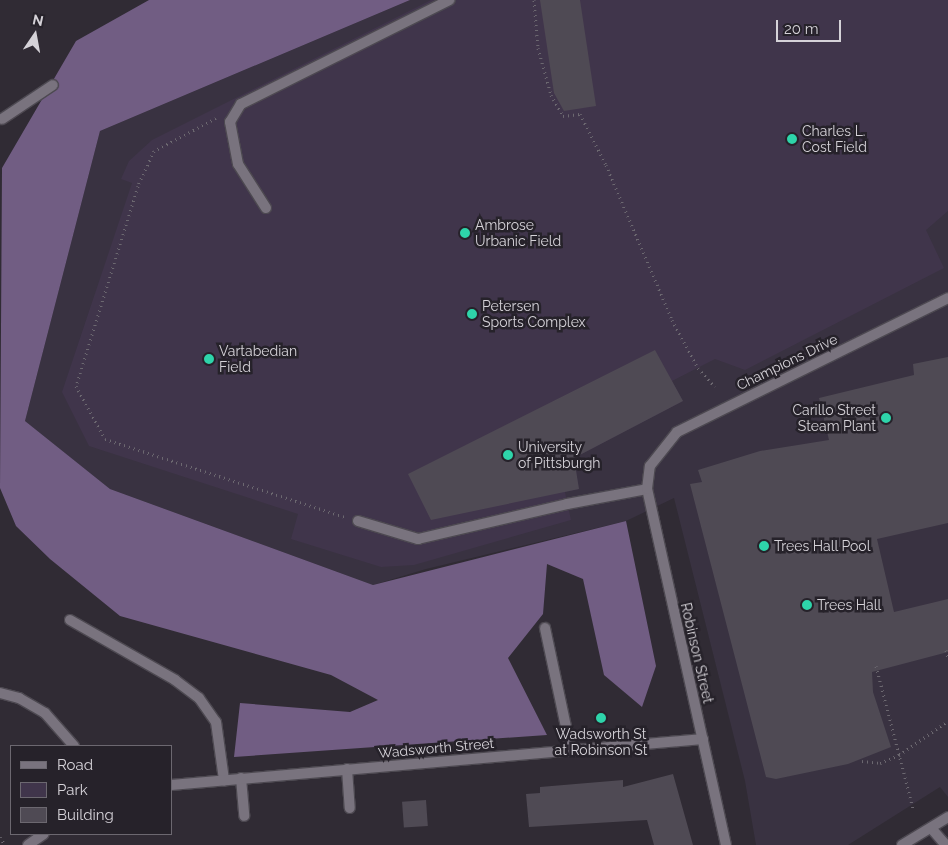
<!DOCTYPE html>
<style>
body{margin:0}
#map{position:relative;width:948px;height:845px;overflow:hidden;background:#302b34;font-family:Raleway,sans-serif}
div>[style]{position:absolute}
.built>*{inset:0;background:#393241}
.green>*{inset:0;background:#40354b}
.forest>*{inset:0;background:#715d83}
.building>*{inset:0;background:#4f4a54;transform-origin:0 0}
.path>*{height:3px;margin-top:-1.5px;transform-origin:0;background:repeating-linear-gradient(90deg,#6c6870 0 1px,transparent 0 5px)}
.roads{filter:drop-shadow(1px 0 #4d4951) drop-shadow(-1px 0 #4d4951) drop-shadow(0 1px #4d4951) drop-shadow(0 -1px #4d4951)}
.service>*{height:10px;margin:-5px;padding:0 5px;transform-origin:5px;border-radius:5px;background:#79737e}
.minor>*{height:10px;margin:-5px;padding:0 5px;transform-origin:5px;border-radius:5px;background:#79737e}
.tertiary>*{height:10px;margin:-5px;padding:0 5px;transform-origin:5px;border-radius:5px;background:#79737e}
.dots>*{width:14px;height:14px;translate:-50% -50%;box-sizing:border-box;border:2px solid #26222a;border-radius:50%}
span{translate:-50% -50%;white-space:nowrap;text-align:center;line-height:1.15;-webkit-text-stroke:5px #26222a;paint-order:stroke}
.poi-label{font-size:14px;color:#d5d2d8}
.left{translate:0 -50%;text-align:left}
.right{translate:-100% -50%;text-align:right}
.street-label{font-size:14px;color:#d5d2d8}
.legend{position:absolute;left:10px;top:745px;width:162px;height:90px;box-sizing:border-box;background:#26222a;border:1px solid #6c6870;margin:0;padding:6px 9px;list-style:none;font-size:15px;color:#d5d2d8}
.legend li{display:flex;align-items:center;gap:10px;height:25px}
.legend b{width:25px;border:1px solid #6c6870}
.north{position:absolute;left:10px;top:10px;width:50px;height:50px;-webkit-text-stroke:4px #26222a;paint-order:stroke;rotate:12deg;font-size:14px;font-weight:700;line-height:20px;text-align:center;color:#d5d2d8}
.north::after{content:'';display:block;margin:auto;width:18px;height:22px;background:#d5d2d8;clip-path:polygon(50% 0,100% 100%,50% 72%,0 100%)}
.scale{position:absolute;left:776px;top:20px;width:65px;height:22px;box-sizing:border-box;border:2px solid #d5d2d8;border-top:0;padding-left:6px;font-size:15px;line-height:18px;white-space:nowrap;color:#d5d2d8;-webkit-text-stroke:4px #26222a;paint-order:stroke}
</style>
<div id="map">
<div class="built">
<i style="clip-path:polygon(410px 0,948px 0,948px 797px,940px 787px,848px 845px,756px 845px,745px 781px,674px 498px,626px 521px,426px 569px,373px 585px,110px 489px,25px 421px,100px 131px)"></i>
</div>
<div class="green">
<i style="clip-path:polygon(431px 0,948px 0,948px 211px,926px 230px,944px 268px,745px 370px,715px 359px,672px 381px,683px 401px,574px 458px,579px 489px,565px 492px,571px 520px,414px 565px,381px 567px,291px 539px,298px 514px,89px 446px,62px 392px,132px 183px,121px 179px,129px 161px,152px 140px)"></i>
</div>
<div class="forest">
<i style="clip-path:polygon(149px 0,410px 0,100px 131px,25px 421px,110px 489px,373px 585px,626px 521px,656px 666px,642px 707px,604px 675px,583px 579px,547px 564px,543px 614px,508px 658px,547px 735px,234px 757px,240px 703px,350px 712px,378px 700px,331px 675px,120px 616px,50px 559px,16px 526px,0 488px,2px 168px,76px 41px)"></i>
</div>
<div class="building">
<i style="clip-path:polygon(540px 0,580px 0,596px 106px,564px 111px,554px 93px)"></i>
<i style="clip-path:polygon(655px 350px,683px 401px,574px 458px,579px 489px,431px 520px,408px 474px)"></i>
<i style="clip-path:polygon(948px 357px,948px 523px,877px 539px,894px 612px,948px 599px,948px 652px,872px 672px,873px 692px,891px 747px,848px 764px,776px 779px,766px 777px,690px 484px,702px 482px,698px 470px,760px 451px,829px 440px,819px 398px,914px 375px,913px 364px)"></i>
<i style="clip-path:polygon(673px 774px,693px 845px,654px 845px,647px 820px,529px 827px,526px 794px,540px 793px,540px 787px,623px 780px,623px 787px)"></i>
<i style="left:426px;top:800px;width:26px;height:24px;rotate:86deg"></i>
</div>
<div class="path">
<i style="left:534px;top:0;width:48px;rotate:85.2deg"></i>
<i style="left:538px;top:48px;width:49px;rotate:74.5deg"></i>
<i style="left:551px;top:95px;width:24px;rotate:60deg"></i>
<i style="left:563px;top:116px;width:17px;rotate:-7deg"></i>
<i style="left:580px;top:114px;width:57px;rotate:63deg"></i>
<i style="left:606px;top:165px;width:168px;rotate:66.9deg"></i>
<i style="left:672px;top:320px;width:55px;rotate:61.6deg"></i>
<i style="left:698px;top:368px;width:25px;rotate:48deg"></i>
<i style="left:216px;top:118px;width:70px;rotate:152deg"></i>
<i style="left:154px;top:151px;width:38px;rotate:115deg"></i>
<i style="left:138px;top:186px;width:209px;rotate:107.2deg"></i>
<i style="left:76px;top:386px;width:60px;rotate:61.3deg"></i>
<i style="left:105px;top:439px;width:252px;rotate:18deg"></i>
<i style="left:946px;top:650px;width:8px;rotate:76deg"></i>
<i style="left:876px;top:666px;width:147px;rotate:75.4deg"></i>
<i style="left:862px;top:761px;width:18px;rotate:6deg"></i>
<i style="left:880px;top:763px;width:21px;rotate:-23deg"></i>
<i style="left:899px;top:755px;width:60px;rotate:-34.8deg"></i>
<i style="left:0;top:837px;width:9px;rotate:58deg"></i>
</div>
<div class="roads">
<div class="service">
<i style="left:2px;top:119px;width:61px;rotate:-33.7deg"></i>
<i style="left:266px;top:208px;width:52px;rotate:-122.5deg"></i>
<i style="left:238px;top:164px;width:43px;rotate:-100.8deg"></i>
<i style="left:230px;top:122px;width:21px;rotate:-59deg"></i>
<i style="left:241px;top:104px;width:233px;rotate:-26.5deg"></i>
<i style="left:358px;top:521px;width:63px;rotate:16.7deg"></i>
<i style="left:418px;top:539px;width:153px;rotate:-13.2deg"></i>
<i style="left:567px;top:504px;width:81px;rotate:-10.6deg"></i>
<i style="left:70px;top:620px;width:121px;rotate:29.7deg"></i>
<i style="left:175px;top:680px;width:30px;rotate:37deg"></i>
<i style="left:199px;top:698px;width:29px;rotate:55deg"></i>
<i style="left:216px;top:722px;width:59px;rotate:82.1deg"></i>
<i style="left:545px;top:628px;width:125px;rotate:78deg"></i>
<i style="left:347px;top:769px;width:39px;rotate:86deg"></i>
<i style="left:241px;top:778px;width:38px;rotate:85deg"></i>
</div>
<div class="minor">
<i style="left:0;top:693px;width:20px;rotate:15deg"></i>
<i style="left:19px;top:698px;width:30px;rotate:30deg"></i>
<i style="left:45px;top:713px;width:44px;rotate:48.7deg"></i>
<i style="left:171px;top:785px;width:534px;rotate:-4.94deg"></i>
<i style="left:28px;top:845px;width:19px;rotate:-35deg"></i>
</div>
<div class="tertiary">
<i style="left:931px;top:828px;width:23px;rotate:49deg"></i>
<i style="left:726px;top:845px;width:365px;rotate:-102.5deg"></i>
<i style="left:647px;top:489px;width:23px;rotate:-83deg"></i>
<i style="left:650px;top:466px;width:43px;rotate:-51.5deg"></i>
<i style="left:677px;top:432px;width:302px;rotate:-26.3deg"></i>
<i style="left:902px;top:845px;width:54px;rotate:-31.3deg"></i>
</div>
</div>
<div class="dots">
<i style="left:792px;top:139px;background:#2ed4aa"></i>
<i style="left:465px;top:233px;background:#2ed4aa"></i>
<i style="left:472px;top:314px;background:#2ed4aa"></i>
<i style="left:209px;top:359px;background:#2ed4aa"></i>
<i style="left:886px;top:418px;background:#2ed4aa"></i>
<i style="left:508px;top:455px;background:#2ed4aa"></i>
<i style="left:764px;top:546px;background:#2ed4aa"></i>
<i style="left:807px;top:605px;background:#2ed4aa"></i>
<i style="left:601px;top:718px;background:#2ed4aa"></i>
</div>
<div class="poi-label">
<span class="left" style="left:802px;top:139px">Charles L.<br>Cost Field</span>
<span class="left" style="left:475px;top:233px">Ambrose<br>Urbanic Field</span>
<span class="left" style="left:482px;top:314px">Petersen<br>Sports Complex</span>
<span class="left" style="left:219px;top:359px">Vartabedian<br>Field</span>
<span class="right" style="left:876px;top:418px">Carillo Street<br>Steam Plant</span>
<span class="left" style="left:518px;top:455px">University<br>of Pittsburgh</span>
<span class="left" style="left:774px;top:546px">Trees Hall Pool</span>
<span class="left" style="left:817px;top:605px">Trees Hall</span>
<span style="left:601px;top:742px">Wadsworth St<br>at Robinson St</span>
</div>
<div class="street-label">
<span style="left:787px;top:362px;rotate:-26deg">Champions Drive</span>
<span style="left:697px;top:653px;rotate:77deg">Robinson Street</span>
<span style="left:436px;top:748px;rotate:-5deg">Wadsworth Street</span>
</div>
<ul class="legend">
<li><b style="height:6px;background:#79737e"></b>Road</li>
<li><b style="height:14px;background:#40354b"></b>Park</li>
<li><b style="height:14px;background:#4f4a54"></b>Building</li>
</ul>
<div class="north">N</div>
<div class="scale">20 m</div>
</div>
